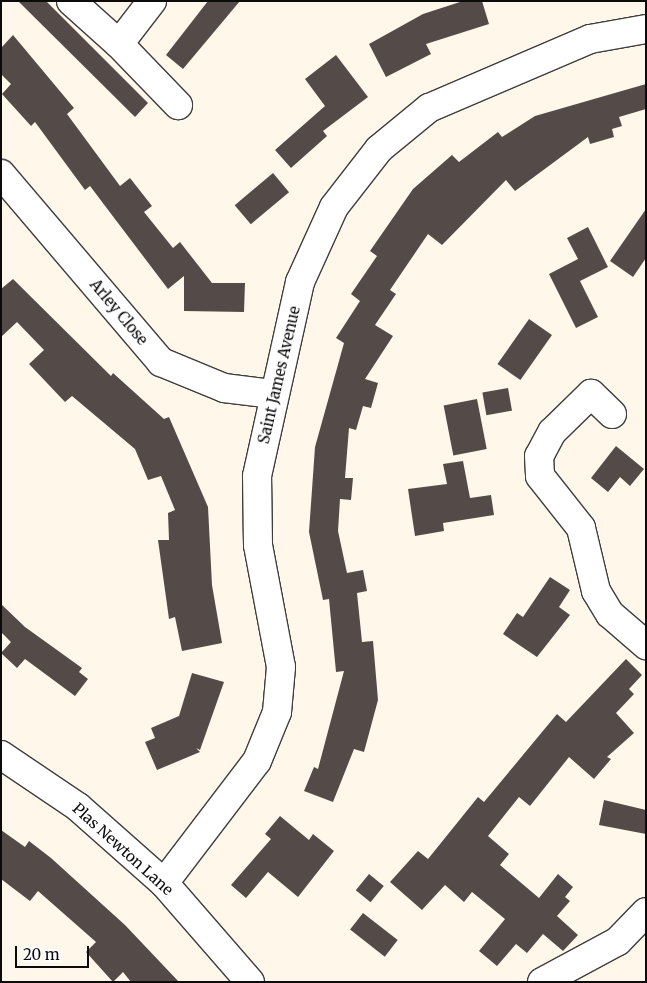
<!DOCTYPE html>
<style>
body{margin:0}
#map{position:relative;width:647px;height:983px;overflow:hidden;background:#fff7ea;font-family:Merriweather,serif}
div>[style]{position:absolute}
.building>*{inset:0;background:#544b48;transform-origin:0 0}
.roads{filter:drop-shadow(1px 0 #3e3e3e) drop-shadow(-1px 0 #3e3e3e) drop-shadow(0 1px #3e3e3e) drop-shadow(0 -1px #3e3e3e)}
.minor>*{height:28px;margin:-14px;padding:0 14px;transform-origin:14px;border-radius:14px;background:#fff}
span{translate:-50% -50%;white-space:nowrap;text-align:center;line-height:1.15;-webkit-text-stroke:5px #fff;paint-order:stroke}
.street-label{font-size:15px;color:#0b0b0b}
.frame{position:absolute;inset:0;border:2px solid #0b0b0b;pointer-events:none}
.scale{position:absolute;left:15px;top:946px;width:74px;height:22px;box-sizing:border-box;border:2px solid #0b0b0b;border-top:0;padding-left:6px;font-size:15px;line-height:18px;white-space:nowrap;color:#0b0b0b;-webkit-text-stroke:4px #fff;paint-order:stroke}
</style>
<div id="map">
<div class="building">
<i style="clip-path:polygon(18px 1px,46px 1px,148px 103px,135px 117px)"></i>
<i style="clip-path:polygon(208px 1px,240px 1px,183px 69px,166px 55px)"></i>
<i style="clip-path:polygon(463px 1px,482px 1px,489px 24px,426px 44px,431px 54px,386px 77px,369px 44px,423px 14px)"></i>
<i style="clip-path:polygon(13px 35px,74px 108px,67px 114px,120px 186px,130px 178px,152px 206px,144px 212px,173px 248px,180px 242px,212px 283px,245px 283px,244px 312px,184px 311px,184px 276px,168px 289px,90px 186px,85px 190px,35px 122px,31px 126px,2px 94px,11px 84px,1px 74px,1px 48px)"></i>
<i style="clip-path:polygon(336px 55px,368px 97px,323px 131px,327px 136px,291px 168px,275px 150px,325px 106px,305px 79px)"></i>
<i style="clip-path:polygon(646px 84px,646px 109px,619px 117px,622px 126px,612px 129px,614px 137px,590px 144px,588px 137px,515px 191px,506px 180px,442px 245px,428px 234px,390px 290px,396px 294px,375px 325px,393px 336px,365px 379px,378px 383px,371px 408px,363px 406px,356px 430px,349px 428px,345px 478px,353px 478px,351px 500px,340px 499px,338px 531px,347px 573px,363px 570px,367px 591px,357px 593px,362px 642px,373px 641px,378px 700px,364px 752px,354px 749px,333px 802px,304px 791px,314px 767px,318px 769px,344px 671px,336px 672px,329px 599px,323px 600px,309px 532px,315px 447px,344px 343px,336px 338px,360px 301px,351px 294px,377px 256px,370px 251px,413px 189px,452px 155px,459px 162px,498px 132px,502px 137px,535px 116px)"></i>
<i style="left:273px;top:173px;width:25px;height:50px;rotate:50deg"></i>
<i style="clip-path:polygon(646px 209px,646px 258px,633px 277px,610px 261px)"></i>
<i style="clip-path:polygon(588px 227px,608px 267px,580px 281px,598px 317px,576px 328px,549px 274px,578px 259px,567px 238px)"></i>
<i style="clip-path:polygon(13px 279px,111px 376px,113px 373px,164px 419px,169px 417px,208px 507px,212px 585px,222px 643px,182px 651px,175px 617px,169px 619px,158px 540px,169px 540px,168px 513px,175px 510px,161px 476px,148px 480px,135px 449px,72px 396px,65px 402px,29px 364px,44px 350px,17px 322px,1px 337px,1px 289px)"></i>
<i style="left:529px;top:319px;width:28px;height:55px;rotate:35deg"></i>
<i style="left:508px;top:388px;width:23px;height:26px;rotate:80deg"></i>
<i style="left:477px;top:399px;width:51px;height:34px;rotate:79deg"></i>
<i style="clip-path:polygon(616px 446px,644px 469px,630px 486px,620px 477px,608px 492px,591px 478px)"></i>
<i style="clip-path:polygon(463px 461px,470px 498px,491px 495px,494px 515px,443px 523px,444px 531px,415px 536px,408px 489px,447px 484px,443px 464px)"></i>
<i style="clip-path:polygon(550px 577px,570px 590px,559px 607px,570px 615px,537px 657px,503px 634px,517px 613px,523px 617px)"></i>
<i style="clip-path:polygon(1px 604px,25px 627px,82px 668px,79px 672px,88px 679px,75px 696px,25px 659px,17px 668px,1px 653px,11px 642px,1px 632px)"></i>
<i style="clip-path:polygon(626px 659px,642px 675px,629px 689px,634px 694px,616px 713px,634px 733px,607px 757px,611px 759px,594px 779px,569px 757px,530px 806px,519px 797px,488px 836px,509px 854px,500px 865px,539px 898px,558px 874px,573px 887px,565px 897px,570px 901px,557px 916px,578px 935px,563px 951px,543px 934px,527px 953px,516px 944px,497px 966px,479px 951px,505px 919px,472px 892px,464px 902px,445px 885px,422px 910px,390px 882px,418px 851px,428px 859px,478px 797px,484px 802px,557px 714px,566px 722px)"></i>
<i style="clip-path:polygon(192px 673px,224px 682px,200px 750px,196px 748px,200px 752px,157px 770px,145px 742px,155px 738px,151px 728px,179px 716px)"></i>
<i style="clip-path:polygon(604px 800px,646px 810px,646px 834px,599px 825px)"></i>
<i style="clip-path:polygon(280px 816px,309px 840px,313px 834px,334px 851px,298px 897px,268px 872px,246px 898px,231px 885px,271px 839px,265px 834px)"></i>
<i style="clip-path:polygon(1px 830px,25px 847px,29px 841px,51px 858px,125px 925px,179px 982px,131px 982px,123px 972px,113px 982px,86px 952px,96px 942px,38px 891px,30px 901px,1px 879px)"></i>
<i style="left:369px;top:874px;width:19px;height:21px;rotate:39deg"></i>
<i style="left:363px;top:913px;width:44px;height:21px;rotate:38deg"></i>
</div>
<div class="roads">
<div class="minor">
<i style="left:71px;top:1px;width:64px;rotate:41.9deg"></i>
<i style="left:152px;top:1px;width:54px;rotate:127.5deg"></i>
<i style="left:119px;top:44px;width:85px;rotate:46deg"></i>
<i style="left:1px;top:174px;width:247px;rotate:49.6deg"></i>
<i style="left:161px;top:362px;width:68px;rotate:22.4deg"></i>
<i style="left:224px;top:388px;width:48px;rotate:7.1deg"></i>
<i style="left:612px;top:414px;width:29px;rotate:-136deg"></i>
<i style="left:591px;top:394px;width:54px;rotate:135.7deg"></i>
<i style="left:552px;top:432px;width:27px;rotate:118deg"></i>
<i style="left:539px;top:456px;width:20px;rotate:87deg"></i>
<i style="left:540px;top:476px;width:66px;rotate:51.7deg"></i>
<i style="left:581px;top:528px;width:65px;rotate:76.6deg"></i>
<i style="left:596px;top:591px;width:27px;rotate:59deg"></i>
<i style="left:610px;top:614px;width:48px;rotate:40.7deg"></i>
<i style="left:1px;top:755px;width:93px;rotate:34deg"></i>
<i style="left:78px;top:807px;width:115px;rotate:41.5deg"></i>
<i style="left:164px;top:883px;width:131px;rotate:49deg"></i>
<i style="left:164px;top:883px;width:153px;rotate:-52.7deg"></i>
<i style="left:257px;top:761px;width:53px;rotate:-67.8deg"></i>
<i style="left:277px;top:712px;width:45px;rotate:-84.9deg"></i>
<i style="left:281px;top:667px;width:124px;rotate:-100.7deg"></i>
<i style="left:258px;top:545px;width:69px;rotate:-90.8deg"></i>
<i style="left:257px;top:476px;width:199px;rotate:-77.5deg"></i>
<i style="left:300px;top:282px;width:82px;rotate:-65.6deg"></i>
<i style="left:334px;top:207px;width:73px;rotate:-52.2deg"></i>
<i style="left:379px;top:149px;width:65px;rotate:-39.4deg"></i>
<i style="left:429px;top:108px;width:175px;rotate:-23.2deg"></i>
<i style="left:590px;top:39px;width:57px;rotate:-10.1deg"></i>
<i style="left:542px;top:982px;width:86px;rotate:-28.3deg"></i>
<i style="left:618px;top:941px;width:40px;rotate:-46deg"></i>
</div>
</div>
<div class="street-label">
<span style="left:119px;top:312px;rotate:50deg">Arley Close</span>
<span style="left:279px;top:375px;rotate:-77deg">Saint James Avenue</span>
<span style="left:123px;top:849px;rotate:42deg">Plas Newton Lane</span>
</div>
<div class="frame"></div>
<div class="scale">20 m</div>
</div>
